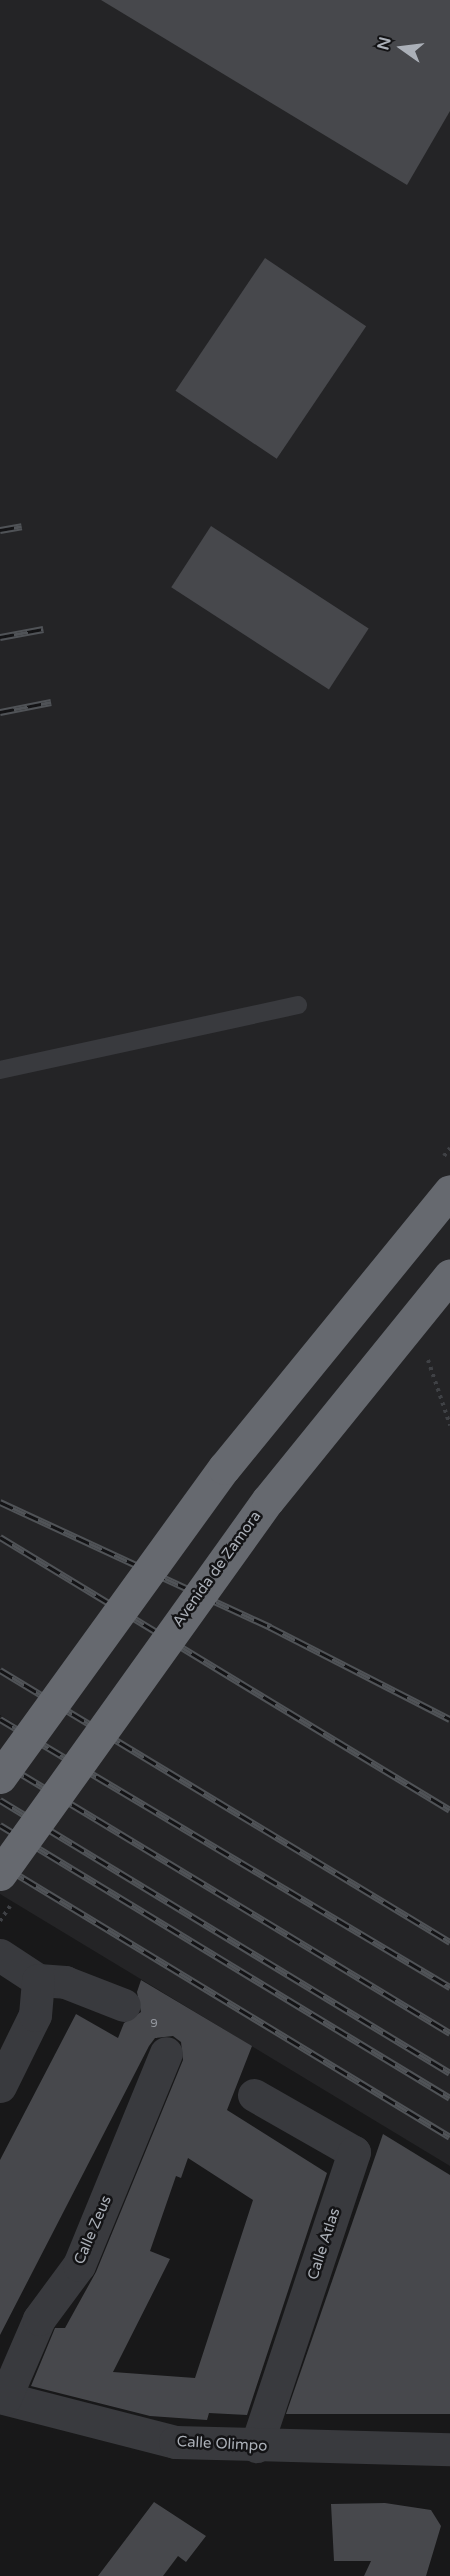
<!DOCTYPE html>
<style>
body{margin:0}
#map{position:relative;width:450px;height:2576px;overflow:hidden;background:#181819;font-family:"Varela Round",sans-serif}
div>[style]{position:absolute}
.built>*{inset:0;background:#242426}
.building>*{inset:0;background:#47484c;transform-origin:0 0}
.path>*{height:4px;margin-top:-2px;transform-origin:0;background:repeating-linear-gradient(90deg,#3f4145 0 3px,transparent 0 7.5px)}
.lane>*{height:18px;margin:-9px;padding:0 9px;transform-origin:9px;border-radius:9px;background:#393a3e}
.street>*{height:33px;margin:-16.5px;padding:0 16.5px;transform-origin:16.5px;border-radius:16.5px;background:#393a3e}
.rail>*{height:7px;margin-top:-3.5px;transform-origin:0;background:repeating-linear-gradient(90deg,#131315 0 14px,#505357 0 28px);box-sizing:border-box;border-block:2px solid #505357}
.path-bridge>*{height:4px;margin-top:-2px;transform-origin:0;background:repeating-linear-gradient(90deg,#3f4145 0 3px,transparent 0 7.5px)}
.highway-bridge>*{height:33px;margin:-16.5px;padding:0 16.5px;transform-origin:16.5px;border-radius:16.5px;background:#66696f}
span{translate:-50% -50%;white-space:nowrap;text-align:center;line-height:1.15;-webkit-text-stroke:5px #131315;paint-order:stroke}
.number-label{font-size:12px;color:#92969d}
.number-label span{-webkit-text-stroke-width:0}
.street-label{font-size:15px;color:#abb0b8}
.north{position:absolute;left:372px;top:18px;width:60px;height:60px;-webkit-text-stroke:4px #131315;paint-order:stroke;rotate:284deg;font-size:16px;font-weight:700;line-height:24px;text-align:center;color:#abb0b8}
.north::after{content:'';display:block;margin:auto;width:21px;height:27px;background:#abb0b8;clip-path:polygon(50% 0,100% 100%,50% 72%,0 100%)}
</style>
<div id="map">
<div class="built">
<i style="clip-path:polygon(0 0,450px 0,450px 2166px,0 1894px,0 1716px,47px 1744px,0 1715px)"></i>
</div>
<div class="building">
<i style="clip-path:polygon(101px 0,450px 0,450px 111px,407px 185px)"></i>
<i style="left:265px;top:258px;width:122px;height:160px;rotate:34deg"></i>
<i style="left:211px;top:526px;width:188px;height:73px;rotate:33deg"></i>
<i style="clip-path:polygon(evenodd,141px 1980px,252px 2046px,227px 2110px,327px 2173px,247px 2415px,209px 2413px,207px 2420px,150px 2416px,31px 2386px,55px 2328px,65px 2328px,96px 2272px,183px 2060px,181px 2042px,173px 2036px,155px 2038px,149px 2046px,0 2335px,0 2160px,76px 2014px,118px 2038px,124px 2023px,141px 2012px,137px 1992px,141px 1980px,188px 2158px,253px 2200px,195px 2378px,113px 2372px,170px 2259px,150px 2251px,176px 2176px,181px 2178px,188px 2158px)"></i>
<i style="clip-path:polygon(383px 2134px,450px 2175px,450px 2414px,286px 2414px)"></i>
<i style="clip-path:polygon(154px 2502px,206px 2536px,186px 2562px,178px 2556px,163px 2576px,98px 2576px)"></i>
<i style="clip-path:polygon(385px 2503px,431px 2510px,441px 2526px,426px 2576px,364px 2576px,371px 2561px,334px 2561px,331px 2504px)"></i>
</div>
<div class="path">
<i style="left:428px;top:1360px;width:69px;rotate:71.3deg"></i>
</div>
<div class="lane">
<i style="left:0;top:1070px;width:305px;rotate:-12.3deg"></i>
</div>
<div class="street">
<i style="left:0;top:1955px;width:45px;rotate:33.3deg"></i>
<i style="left:38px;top:1980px;width:27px;rotate:4deg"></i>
<i style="left:65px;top:1982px;width:63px;rotate:21.3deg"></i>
<i style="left:0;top:2086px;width:79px;rotate:-63.8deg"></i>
<i style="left:35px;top:2015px;width:35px;rotate:-85deg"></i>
<i style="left:254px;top:2095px;width:115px;rotate:29.7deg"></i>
<i style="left:354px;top:2152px;width:310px;rotate:108.4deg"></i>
<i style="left:0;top:2397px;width:181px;rotate:14.4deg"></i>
<i style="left:175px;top:2442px;width:275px;rotate:1.5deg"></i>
<i style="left:5px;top:2398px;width:86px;rotate:-66.7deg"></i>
<i style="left:39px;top:2319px;width:67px;rotate:-53.5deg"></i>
<i style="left:79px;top:2265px;width:229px;rotate:-67.7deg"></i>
</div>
<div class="rail">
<i style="left:0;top:530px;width:22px;rotate:-10deg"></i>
<i style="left:0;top:637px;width:44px;rotate:-10.5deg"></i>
<i style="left:0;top:712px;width:52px;rotate:-11.1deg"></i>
<i style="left:0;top:1502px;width:298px;rotate:24.8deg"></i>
<i style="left:270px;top:1627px;width:202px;rotate:27.1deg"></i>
<i style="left:0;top:1537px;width:526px;rotate:31.24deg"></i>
<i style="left:0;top:1670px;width:526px;rotate:31.15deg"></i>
<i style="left:0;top:1719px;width:524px;rotate:30.78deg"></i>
<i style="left:0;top:1761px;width:526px;rotate:31.15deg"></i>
<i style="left:0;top:1800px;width:526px;rotate:31.24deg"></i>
<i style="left:0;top:1825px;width:526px;rotate:31.24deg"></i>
<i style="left:0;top:1864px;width:526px;rotate:31.24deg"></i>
</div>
<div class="path-bridge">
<i style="left:444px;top:1156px;width:10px;rotate:-53deg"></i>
<i style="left:0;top:1921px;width:18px;rotate:-56deg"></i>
</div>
<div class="highway-bridge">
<i style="left:0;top:1777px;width:382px;rotate:-54.1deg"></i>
<i style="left:224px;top:1468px;width:357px;rotate:-50.8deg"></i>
<i style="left:0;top:1874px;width:460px;rotate:-54.4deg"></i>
<i style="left:268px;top:1500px;width:289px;rotate:-51deg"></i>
</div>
<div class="number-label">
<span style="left:154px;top:2024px">9</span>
</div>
<div class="street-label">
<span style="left:217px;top:1569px;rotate:-54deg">Avenida de Zamora</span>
<span style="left:93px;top:2230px;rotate:-67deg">Calle Zeus</span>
<span style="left:324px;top:2244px;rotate:-72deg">Calle Atlas</span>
<span style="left:222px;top:2444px;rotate:3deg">Calle Olimpo</span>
</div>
<div class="north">N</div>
</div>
